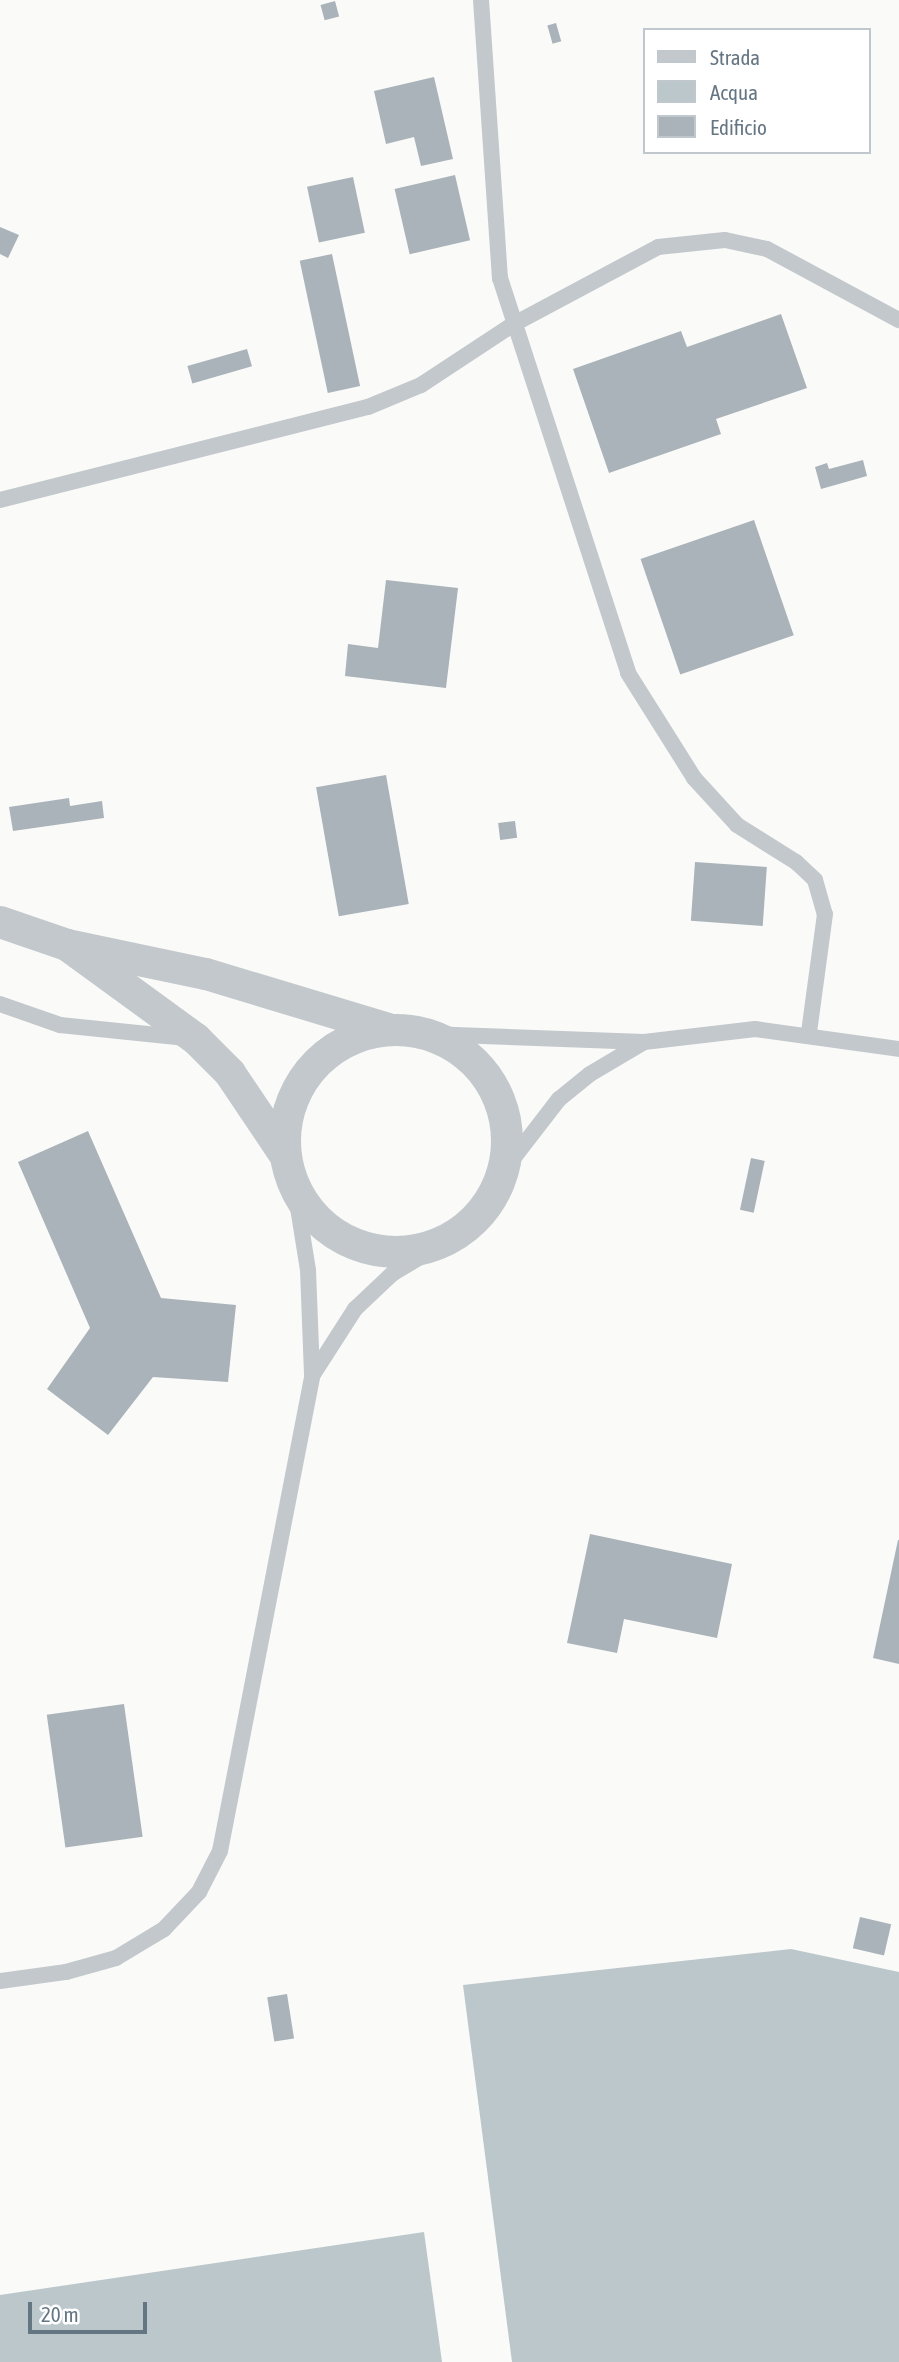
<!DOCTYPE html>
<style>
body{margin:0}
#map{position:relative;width:899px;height:2362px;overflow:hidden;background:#fafaf8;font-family:"Asap Condensed",sans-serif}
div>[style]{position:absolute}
.water>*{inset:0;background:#bbc7cb}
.building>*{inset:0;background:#aab3b9;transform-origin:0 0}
.lane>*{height:16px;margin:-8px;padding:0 8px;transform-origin:8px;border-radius:8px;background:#c3c8cc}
.street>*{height:32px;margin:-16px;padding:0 16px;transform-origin:16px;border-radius:16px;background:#c3c8cc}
.street>.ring{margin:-16px;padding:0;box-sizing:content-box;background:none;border:32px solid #c3c8cc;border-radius:50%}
span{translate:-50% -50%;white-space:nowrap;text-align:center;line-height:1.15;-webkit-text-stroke:7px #fff;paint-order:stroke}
.legend{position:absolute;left:643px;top:28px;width:228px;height:126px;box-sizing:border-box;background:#fff;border:2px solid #c1c8cd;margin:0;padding:9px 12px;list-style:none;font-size:21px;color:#657683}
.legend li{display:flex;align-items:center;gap:14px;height:35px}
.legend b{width:35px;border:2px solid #c1c8cd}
.scale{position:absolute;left:28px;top:2302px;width:119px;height:32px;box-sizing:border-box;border:4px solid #657683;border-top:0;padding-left:9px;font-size:21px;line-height:24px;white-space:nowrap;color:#657683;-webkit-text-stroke:5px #fff;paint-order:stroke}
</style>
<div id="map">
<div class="water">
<i style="clip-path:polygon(791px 1949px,899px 1972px,899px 2362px,512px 2362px,463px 1985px)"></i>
<i style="clip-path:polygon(424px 2232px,442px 2362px,0 2362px,0 2295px)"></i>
</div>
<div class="building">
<i style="left:335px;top:1px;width:16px;height:15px;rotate:75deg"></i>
<i style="left:556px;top:23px;width:19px;height:9px;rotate:74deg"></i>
<i style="clip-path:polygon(434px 77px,453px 159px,421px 166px,414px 137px,386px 144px,374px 91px)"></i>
<i style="left:455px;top:175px;width:67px;height:62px;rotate:77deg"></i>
<i style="left:353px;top:177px;width:57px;height:47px;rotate:78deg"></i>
<i style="clip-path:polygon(0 227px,19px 235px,8px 258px,0 254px)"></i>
<i style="left:332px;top:254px;width:135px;height:33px;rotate:78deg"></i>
<i style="clip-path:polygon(781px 314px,807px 388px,716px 419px,721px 434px,609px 473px,573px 369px,681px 331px,687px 347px)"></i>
<i style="left:247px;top:349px;width:18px;height:62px;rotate:74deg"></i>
<i style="clip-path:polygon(863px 460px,867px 476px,821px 489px,815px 467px,827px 463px,829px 469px)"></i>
<i style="left:754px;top:520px;width:122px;height:120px;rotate:71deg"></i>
<i style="clip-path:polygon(386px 580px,458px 588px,446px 688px,345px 676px,348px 644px,378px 648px)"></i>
<i style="left:386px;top:775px;width:131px;height:71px;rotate:80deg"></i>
<i style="clip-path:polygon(69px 798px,70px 806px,102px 801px,104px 818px,13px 831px,9px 807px)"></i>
<i style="left:515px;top:821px;width:17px;height:17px;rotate:83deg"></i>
<i style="left:695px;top:862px;width:72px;height:59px;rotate:4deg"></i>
<i style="clip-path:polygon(88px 1131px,161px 1298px,236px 1305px,228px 1382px,153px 1377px,108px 1435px,47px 1389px,90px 1328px,18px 1162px)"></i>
<i style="left:751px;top:1158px;width:14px;height:53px;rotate:12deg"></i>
<i style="clip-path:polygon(590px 1534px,732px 1564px,717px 1638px,624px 1619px,617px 1653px,567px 1643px)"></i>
<i style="clip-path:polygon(898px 1540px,899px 1540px,899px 1664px,873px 1658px)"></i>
<i style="left:124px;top:1704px;width:134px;height:78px;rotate:82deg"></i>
<i style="left:860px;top:1917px;width:32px;height:32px;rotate:13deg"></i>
<i style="left:287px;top:1994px;width:45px;height:20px;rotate:81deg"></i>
</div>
<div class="lane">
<i style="left:481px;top:0;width:279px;rotate:86.1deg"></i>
<i style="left:500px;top:278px;width:415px;rotate:72deg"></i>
<i style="left:628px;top:673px;width:124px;rotate:57.8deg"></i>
<i style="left:694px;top:778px;width:64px;rotate:47.5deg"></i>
<i style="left:737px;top:825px;width:70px;rotate:32.1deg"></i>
<i style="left:796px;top:862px;width:26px;rotate:43deg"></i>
<i style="left:815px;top:880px;width:35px;rotate:74deg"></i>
<i style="left:825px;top:914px;width:120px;rotate:97.7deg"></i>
<i style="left:0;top:500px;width:380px;rotate:-14.2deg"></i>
<i style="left:368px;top:407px;width:57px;rotate:-22.5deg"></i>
<i style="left:421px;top:385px;width:111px;rotate:-33.3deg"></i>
<i style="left:514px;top:324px;width:163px;rotate:-28.1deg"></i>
<i style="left:658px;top:247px;width:67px;rotate:-6deg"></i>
<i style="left:725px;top:240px;width:43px;rotate:12.1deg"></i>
<i style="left:767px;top:249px;width:150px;rotate:28.3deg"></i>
<i style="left:0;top:1004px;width:64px;rotate:19.3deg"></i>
<i style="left:60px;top:1025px;width:127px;rotate:5.9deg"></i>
<i style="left:428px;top:1034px;width:216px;rotate:2.1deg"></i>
<i style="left:644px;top:1042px;width:63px;rotate:149.3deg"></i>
<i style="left:590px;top:1074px;width:40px;rotate:141deg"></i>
<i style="left:559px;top:1099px;width:93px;rotate:127.6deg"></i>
<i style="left:644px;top:1042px;width:112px;rotate:-6.7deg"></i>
<i style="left:755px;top:1029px;width:145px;rotate:7.9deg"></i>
<i style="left:295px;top:1189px;width:82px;rotate:80.9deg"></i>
<i style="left:308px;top:1270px;width:106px;rotate:87.8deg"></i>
<i style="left:312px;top:1376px;width:80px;rotate:-57.3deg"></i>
<i style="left:355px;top:1309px;width:51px;rotate:-43.4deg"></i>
<i style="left:392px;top:1274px;width:62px;rotate:-31.1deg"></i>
<i style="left:0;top:1981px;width:67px;rotate:-7.8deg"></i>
<i style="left:66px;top:1972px;width:52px;rotate:-15.6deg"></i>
<i style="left:116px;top:1958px;width:56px;rotate:-31.1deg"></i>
<i style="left:164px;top:1929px;width:51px;rotate:-46.6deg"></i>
<i style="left:199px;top:1892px;width:46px;rotate:-62.9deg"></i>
<i style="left:220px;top:1851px;width:484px;rotate:-79deg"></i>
</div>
<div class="street">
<i style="left:0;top:922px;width:71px;rotate:18.9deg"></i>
<i class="ring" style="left:285px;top:1030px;width:190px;height:190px"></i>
<i style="left:285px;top:1155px;width:99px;rotate:-123.9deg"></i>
<i style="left:230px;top:1073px;width:48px;rotate:-135deg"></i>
<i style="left:196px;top:1039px;width:160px;rotate:-143.9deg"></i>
<i style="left:67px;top:945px;width:142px;rotate:11.8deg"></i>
<i style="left:206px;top:974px;width:190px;rotate:16.8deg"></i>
</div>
<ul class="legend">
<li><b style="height:9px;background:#c3c8cc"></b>Strada</li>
<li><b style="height:19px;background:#bbc7cb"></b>Acqua</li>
<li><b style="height:19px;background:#aab3b9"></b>Edificio</li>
</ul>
<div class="scale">20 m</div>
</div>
